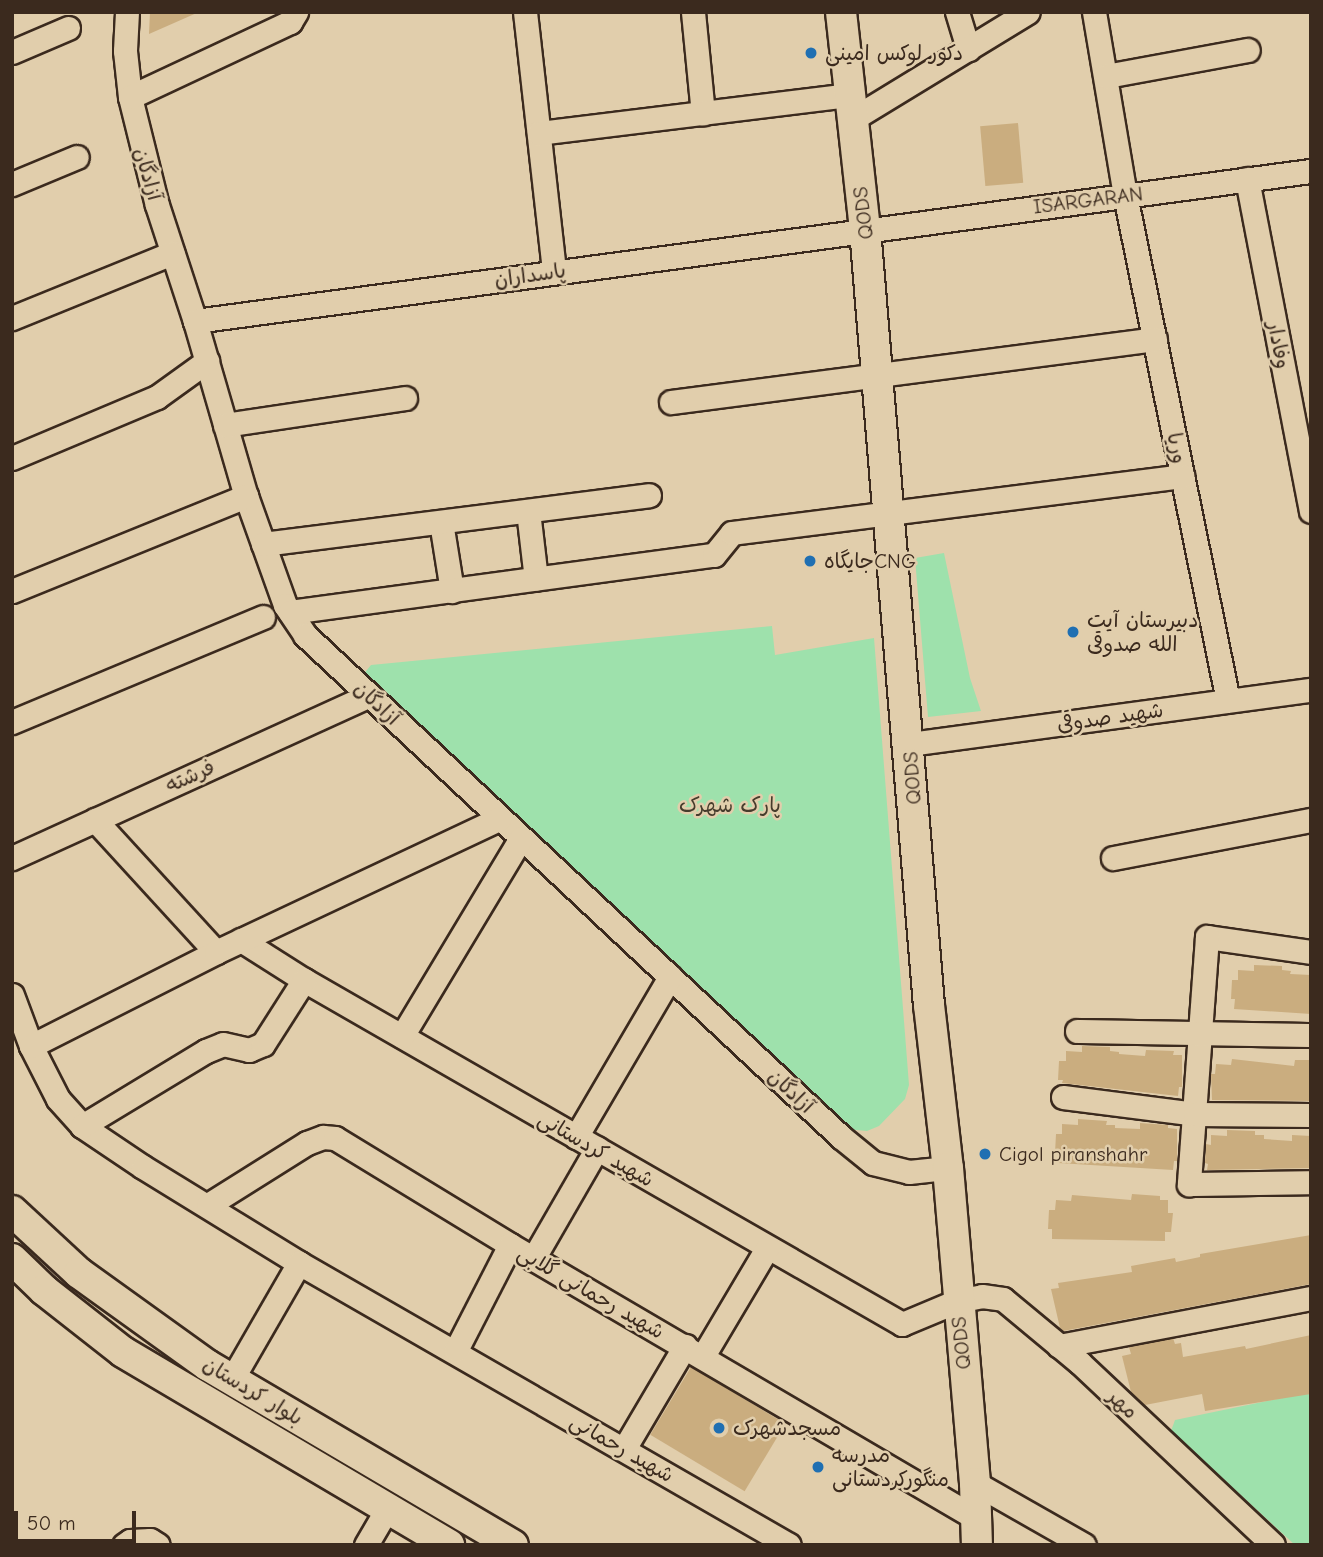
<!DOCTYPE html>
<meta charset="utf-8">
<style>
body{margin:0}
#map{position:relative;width:1323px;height:1557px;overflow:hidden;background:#e1ceac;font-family:"Comic Neue","Playpen Sans Arabic",sans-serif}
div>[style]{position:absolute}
.green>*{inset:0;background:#9ee1ac}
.building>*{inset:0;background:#caad7f;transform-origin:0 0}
.roads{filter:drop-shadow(2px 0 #3b2a1e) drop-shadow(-2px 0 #3b2a1e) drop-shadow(0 2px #3b2a1e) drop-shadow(0 -2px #3b2a1e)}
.minor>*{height:23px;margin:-11.5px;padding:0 11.5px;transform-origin:11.5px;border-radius:11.5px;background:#e1ceac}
.major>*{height:30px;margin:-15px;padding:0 15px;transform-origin:15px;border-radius:15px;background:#e1ceac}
.dots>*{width:19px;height:19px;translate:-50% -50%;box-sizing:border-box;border:4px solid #e1ceac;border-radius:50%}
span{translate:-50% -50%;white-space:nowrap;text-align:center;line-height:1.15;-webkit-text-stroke:5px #e1ceac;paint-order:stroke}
.poi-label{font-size:21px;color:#3b2a1e}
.left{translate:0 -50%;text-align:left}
.street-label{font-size:21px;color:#3b2a1e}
.park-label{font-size:21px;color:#453c2c}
.frame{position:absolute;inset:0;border:14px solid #3b2a1e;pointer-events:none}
.scale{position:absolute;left:14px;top:1511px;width:122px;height:32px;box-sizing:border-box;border:4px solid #3b2a1e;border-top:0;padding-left:9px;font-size:21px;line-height:24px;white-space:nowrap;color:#3b2a1e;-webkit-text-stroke:5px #e1ceac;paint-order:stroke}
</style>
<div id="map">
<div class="green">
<i style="clip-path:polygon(944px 553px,970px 678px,981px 711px,928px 717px,915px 558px)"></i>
<i style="clip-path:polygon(772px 626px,775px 655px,874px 638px,909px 1085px,905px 1099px,879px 1126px,867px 1131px,846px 1129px,529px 828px,362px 676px,371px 665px)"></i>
<i style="clip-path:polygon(1311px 1392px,1311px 1545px,1295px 1545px,1171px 1431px,1175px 1420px)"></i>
</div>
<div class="building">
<i style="clip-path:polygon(150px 12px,199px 12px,149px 34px)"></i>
<i style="left:1018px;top:123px;width:60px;height:38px;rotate:85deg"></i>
<i style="clip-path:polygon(1254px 965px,1282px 966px,1282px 970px,1291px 971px,1290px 974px,1311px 975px,1311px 1014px,1234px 1009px,1235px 999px,1231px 999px,1232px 980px,1238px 980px,1238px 970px,1254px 971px)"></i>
<i style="clip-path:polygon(1082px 1046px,1110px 1047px,1110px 1051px,1119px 1052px,1119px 1054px,1145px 1056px,1146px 1050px,1174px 1051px,1173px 1055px,1182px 1055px,1182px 1087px,1179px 1087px,1178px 1096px,1062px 1083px,1063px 1080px,1058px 1080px,1059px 1061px,1066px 1061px,1066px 1051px,1082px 1052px)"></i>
<i style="clip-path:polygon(1232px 1059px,1294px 1066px,1295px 1060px,1311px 1060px,1311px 1101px,1212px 1100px,1211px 1074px,1215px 1074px,1216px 1064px,1231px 1065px)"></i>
<i style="clip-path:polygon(1078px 1119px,1107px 1121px,1106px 1125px,1115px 1125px,1115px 1128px,1140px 1129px,1140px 1123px,1168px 1125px,1168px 1128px,1177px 1129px,1177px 1161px,1174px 1161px,1173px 1170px,1058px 1163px,1059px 1153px,1055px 1153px,1056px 1134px,1062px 1134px,1062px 1124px,1078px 1125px)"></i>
<i style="clip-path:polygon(1227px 1130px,1255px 1131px,1255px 1135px,1264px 1135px,1264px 1139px,1292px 1141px,1292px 1135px,1311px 1136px,1311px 1168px,1207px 1170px,1208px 1164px,1205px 1163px,1206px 1144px,1211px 1145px,1211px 1135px,1227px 1136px)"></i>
<i style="clip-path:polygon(1132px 1194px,1160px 1196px,1160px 1200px,1168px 1200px,1168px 1213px,1173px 1213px,1171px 1232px,1165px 1232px,1165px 1241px,1052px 1239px,1052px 1229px,1048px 1229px,1049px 1210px,1055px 1210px,1056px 1200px,1071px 1201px,1072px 1195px,1131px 1200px)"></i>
<i style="clip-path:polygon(1311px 1235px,1311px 1284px,1063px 1331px,1060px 1328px,1051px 1289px,1059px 1288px,1058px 1283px,1132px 1272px,1131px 1266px,1175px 1258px,1176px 1262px,1200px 1257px,1200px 1254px)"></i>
<i style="clip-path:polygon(1311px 1335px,1311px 1394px,1205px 1411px,1202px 1394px,1145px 1405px,1131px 1392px,1122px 1356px,1131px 1354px,1129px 1347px,1173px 1338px,1175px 1344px,1181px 1343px,1183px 1357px,1245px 1346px,1246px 1349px)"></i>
<i style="left:691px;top:1367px;width:110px;height:79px;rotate:31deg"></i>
</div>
<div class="roads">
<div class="minor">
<i style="left:127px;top:12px;width:39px;rotate:93deg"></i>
<i style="left:125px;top:51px;width:46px;rotate:83.8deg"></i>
<i style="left:130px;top:97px;width:111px;rotate:76deg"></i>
<i style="left:157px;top:205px;width:122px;rotate:71.9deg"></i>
<i style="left:195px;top:321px;width:182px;rotate:73.8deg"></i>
<i style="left:246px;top:496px;width:116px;rotate:70.3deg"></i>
<i style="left:285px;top:605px;width:36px;rotate:56deg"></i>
<i style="left:305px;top:635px;width:734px;rotate:43.12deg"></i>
<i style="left:841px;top:1137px;width:41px;rotate:39.1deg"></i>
<i style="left:873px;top:1163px;width:37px;rotate:14deg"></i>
<i style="left:909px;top:1172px;width:39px;rotate:-6deg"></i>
<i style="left:525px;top:12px;width:262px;rotate:83.6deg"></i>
<i style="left:693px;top:12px;width:102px;rotate:84.4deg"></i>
<i style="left:957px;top:12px;width:39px;rotate:73deg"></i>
<i style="left:1094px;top:12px;width:186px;rotate:80.4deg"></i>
<i style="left:1125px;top:195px;width:516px;rotate:78.49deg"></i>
<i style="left:12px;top:52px;width:61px;rotate:-23.2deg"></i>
<i style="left:1106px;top:76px;width:144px;rotate:-10.4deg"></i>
<i style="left:130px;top:97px;width:177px;rotate:-25.1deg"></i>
<i style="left:290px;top:22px;width:12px;rotate:-59deg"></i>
<i style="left:851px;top:120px;width:207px;rotate:-31.4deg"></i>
<i style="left:539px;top:133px;width:312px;rotate:-7deg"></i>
<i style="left:1247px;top:179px;width:338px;rotate:79.1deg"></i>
<i style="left:12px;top:184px;width:70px;rotate:-22.6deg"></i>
<i style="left:12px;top:318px;width:173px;rotate:-22.1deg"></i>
<i style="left:195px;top:321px;width:1126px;rotate:-7.66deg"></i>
<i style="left:671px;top:402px;width:488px;rotate:-7.4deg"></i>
<i style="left:225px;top:425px;width:182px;rotate:-8.5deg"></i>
<i style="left:12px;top:458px;width:157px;rotate:-22.8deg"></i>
<i style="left:157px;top:397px;width:62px;rotate:-35.8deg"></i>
<i style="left:528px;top:511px;width:68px;rotate:83.3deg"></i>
<i style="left:441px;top:522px;width:70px;rotate:80.9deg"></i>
<i style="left:263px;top:544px;width:389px;rotate:-7.2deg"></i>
<i style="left:12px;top:591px;width:253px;rotate:-22.1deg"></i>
<i style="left:290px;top:612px;width:428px;rotate:-7.7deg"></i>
<i style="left:714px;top:555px;width:28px;rotate:-51deg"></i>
<i style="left:732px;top:533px;width:454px;rotate:-7.2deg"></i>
<i style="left:12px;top:722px;width:272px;rotate:-22.7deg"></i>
<i style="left:909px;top:744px;width:406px;rotate:-7.7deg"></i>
<i style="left:95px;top:820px;width:179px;rotate:47.5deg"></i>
<i style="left:12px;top:858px;width:392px;rotate:-24.5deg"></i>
<i style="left:1113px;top:858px;width:202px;rotate:-10.9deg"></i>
<i style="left:241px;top:940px;width:75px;rotate:32.4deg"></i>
<i style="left:304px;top:980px;width:690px;rotate:29.91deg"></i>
<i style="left:902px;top:1324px;width:60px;rotate:-22.7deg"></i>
<i style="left:957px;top:1301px;width:25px;rotate:-11deg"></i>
<i style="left:982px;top:1296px;width:21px;rotate:8deg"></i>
<i style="left:1003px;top:1299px;width:100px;rotate:39.7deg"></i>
<i style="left:1080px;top:1363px;width:265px;rotate:43.3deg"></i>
<i style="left:1311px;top:952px;width:105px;rotate:-171.8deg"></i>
<i style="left:1207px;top:937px;width:248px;rotate:94.2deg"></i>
<i style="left:1189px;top:1184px;width:122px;rotate:-0.9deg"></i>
<i style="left:12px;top:995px;width:54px;rotate:69.6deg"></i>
<i style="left:31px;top:1046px;width:59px;rotate:63deg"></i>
<i style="left:58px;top:1099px;width:36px;rotate:48deg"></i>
<i style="left:82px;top:1126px;width:73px;rotate:33.9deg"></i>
<i style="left:143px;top:1167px;width:183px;rotate:31.6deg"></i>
<i style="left:299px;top:1263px;width:565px;rotate:29.92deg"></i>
<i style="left:1077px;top:1031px;width:234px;rotate:1deg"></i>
<i style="left:402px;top:1036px;width:231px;rotate:-59deg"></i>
<i style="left:31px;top:1046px;width:208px;rotate:-26.9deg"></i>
<i style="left:216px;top:952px;width:313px;rotate:-25.2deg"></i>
<i style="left:1063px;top:1097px;width:133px;rotate:7.3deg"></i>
<i style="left:1195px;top:1114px;width:116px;rotate:0.5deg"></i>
<i style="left:82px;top:1126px;width:145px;rotate:-31.2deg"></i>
<i style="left:206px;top:1051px;width:18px;rotate:-22deg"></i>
<i style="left:223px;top:1044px;width:27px;rotate:13deg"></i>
<i style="left:249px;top:1050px;width:15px;rotate:-23deg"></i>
<i style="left:263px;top:1044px;width:76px;rotate:-57.4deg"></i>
<i style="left:576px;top:1137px;width:186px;rotate:-59.6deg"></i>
<i style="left:208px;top:1205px;width:117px;rotate:-32.1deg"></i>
<i style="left:307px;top:1143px;width:17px;rotate:-21deg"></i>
<i style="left:323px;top:1137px;width:12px;rotate:5deg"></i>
<i style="left:335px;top:1138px;width:205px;rotate:31.4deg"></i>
<i style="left:510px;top:1245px;width:538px;rotate:30.38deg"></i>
<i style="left:533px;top:1259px;width:128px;rotate:-60deg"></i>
<i style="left:1059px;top:1346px;width:257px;rotate:-10.8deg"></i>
<i style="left:456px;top:1350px;width:118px;rotate:-62.8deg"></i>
<i style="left:703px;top:1356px;width:126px;rotate:-59.3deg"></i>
<i style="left:232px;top:1379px;width:134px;rotate:-60deg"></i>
<i style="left:624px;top:1449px;width:120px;rotate:-59.4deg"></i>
<i style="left:975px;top:1483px;width:125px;rotate:29.6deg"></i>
<i style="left:124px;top:1545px;width:7px;rotate:-34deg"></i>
<i style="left:130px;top:1541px;width:20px;rotate:-3deg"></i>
<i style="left:150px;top:1540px;width:9px;rotate:32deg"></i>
<i style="left:366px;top:1545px;width:42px;rotate:-59.7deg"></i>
</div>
<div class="major">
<i style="left:841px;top:12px;width:218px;rotate:83.7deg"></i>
<i style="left:865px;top:229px;width:779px;rotate:85.29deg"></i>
<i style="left:929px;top:1005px;width:164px;rotate:83.4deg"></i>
<i style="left:948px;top:1168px;width:316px;rotate:85.1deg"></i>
<i style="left:975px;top:1483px;width:62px;rotate:88.2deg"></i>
<i style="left:12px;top:1211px;width:91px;rotate:42.8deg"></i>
<i style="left:79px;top:1273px;width:158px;rotate:35.7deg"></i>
<i style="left:207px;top:1365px;width:355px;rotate:30.5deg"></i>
<i style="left:12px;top:1259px;width:45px;rotate:44.1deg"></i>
<i style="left:44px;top:1290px;width:100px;rotate:38.1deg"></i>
<i style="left:123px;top:1352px;width:379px;rotate:30.6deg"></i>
</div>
</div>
<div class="dots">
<i style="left:811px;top:53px;background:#1f6fb2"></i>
<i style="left:810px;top:561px;background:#1f6fb2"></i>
<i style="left:1073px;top:632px;background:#1f6fb2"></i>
<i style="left:985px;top:1154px;background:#1f6fb2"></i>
<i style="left:719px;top:1428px;background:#1f6fb2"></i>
<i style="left:818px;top:1467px;background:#1f6fb2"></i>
</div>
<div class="poi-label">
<span class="left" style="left:825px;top:53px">دکور لوکس امینی</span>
<span class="left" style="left:824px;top:561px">جایگاهCNG</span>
<span class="left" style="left:1087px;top:632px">دبیرستان آیت<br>الله صدوقی</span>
<span class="left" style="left:999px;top:1154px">Cigol piranshahr</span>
<span class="left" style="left:733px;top:1428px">مسجدشهرک</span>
<span class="left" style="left:832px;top:1467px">مدرسه<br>منگورکردستانی</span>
</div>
<div class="street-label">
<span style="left:148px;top:174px;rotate:74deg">آزادگان</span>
<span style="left:1088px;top:200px;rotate:-7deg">ISARGARAN</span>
<span style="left:863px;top:213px;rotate:-97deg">QODS</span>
<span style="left:530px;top:275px;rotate:-8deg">پاسداران</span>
<span style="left:1279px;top:345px;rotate:79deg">وفادار</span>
<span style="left:1177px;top:448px;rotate:79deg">وریا</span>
<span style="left:377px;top:703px;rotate:43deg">آزادگان</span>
<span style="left:1110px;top:717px;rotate:-8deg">شهید صدوقی</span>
<span style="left:190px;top:776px;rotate:-24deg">فرشته</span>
<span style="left:912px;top:778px;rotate:-94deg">QODS</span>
<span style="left:791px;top:1091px;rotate:43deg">آزادگان</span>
<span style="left:596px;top:1149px;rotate:30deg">شهید کردستانی</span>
<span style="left:591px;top:1292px;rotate:30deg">شهید رحمانی گلابی</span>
<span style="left:961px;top:1343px;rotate:-96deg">QODS</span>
<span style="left:253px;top:1391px;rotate:31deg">بلوار کردستان</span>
<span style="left:1123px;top:1404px;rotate:43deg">مهر</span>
<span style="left:622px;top:1448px;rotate:30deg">شهید رحمانی</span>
</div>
<div class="park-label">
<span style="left:730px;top:805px">پارک شهرک</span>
</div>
<div class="frame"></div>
<div class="scale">50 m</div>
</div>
